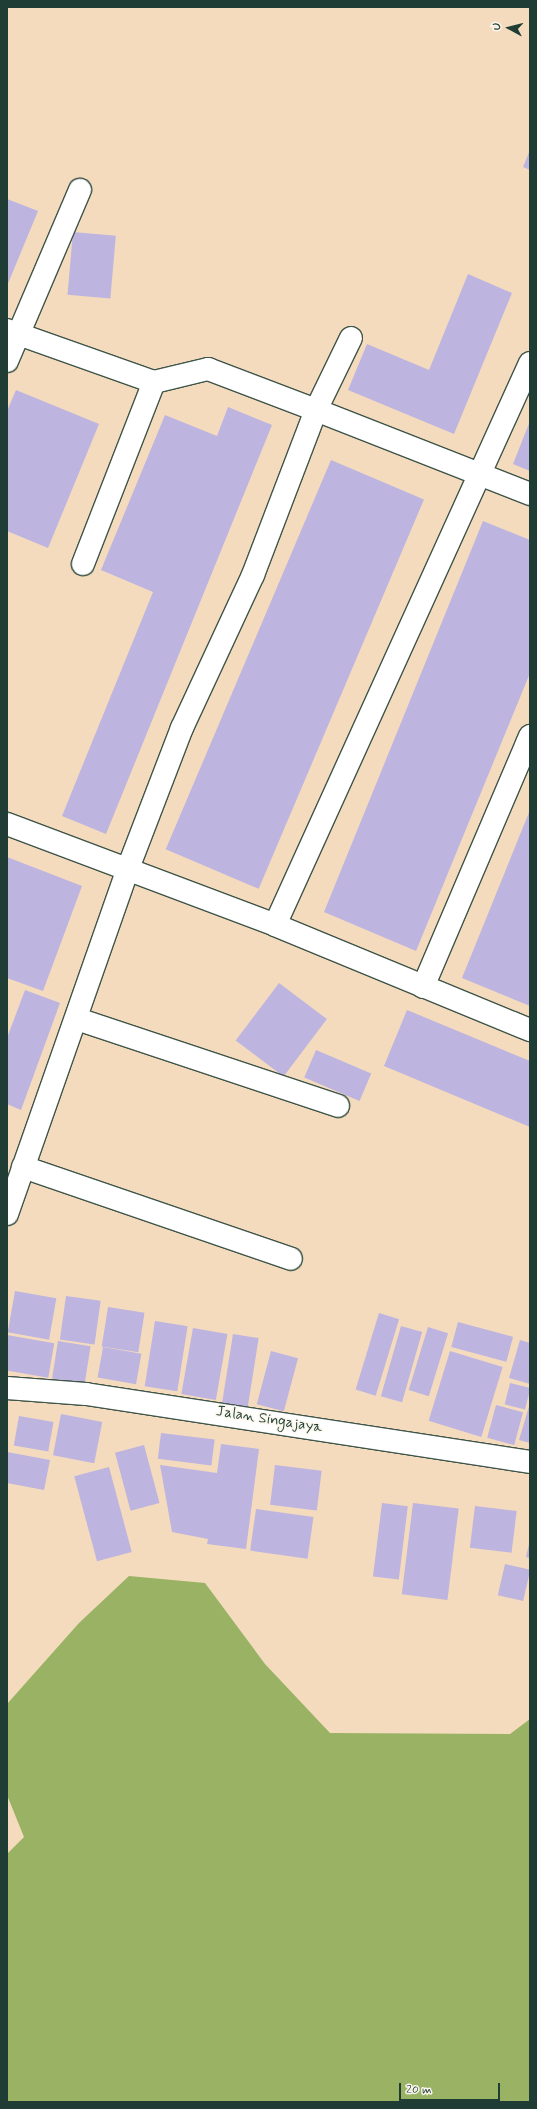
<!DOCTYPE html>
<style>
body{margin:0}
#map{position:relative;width:537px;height:2109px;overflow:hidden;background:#f4dbbe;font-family:Mynerve,sans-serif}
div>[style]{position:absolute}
.forest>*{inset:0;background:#9ab264}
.building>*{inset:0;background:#bdb4e0;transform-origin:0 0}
.roads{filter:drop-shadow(1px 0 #3f5549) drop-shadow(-1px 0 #3f5549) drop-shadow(0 1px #3f5549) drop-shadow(0 -1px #3f5549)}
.minor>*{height:22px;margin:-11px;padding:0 11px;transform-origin:11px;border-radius:11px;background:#fff}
.tertiary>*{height:22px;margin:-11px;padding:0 11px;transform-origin:11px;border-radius:11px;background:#fff}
span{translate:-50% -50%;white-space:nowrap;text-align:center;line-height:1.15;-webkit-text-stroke:3px #fbf7ec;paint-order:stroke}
.street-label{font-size:15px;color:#1f3d34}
.frame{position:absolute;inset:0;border:8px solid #1f3d34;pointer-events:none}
.north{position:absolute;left:489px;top:8px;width:40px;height:40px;-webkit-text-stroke:3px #fbf7ec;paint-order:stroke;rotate:277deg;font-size:11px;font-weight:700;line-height:16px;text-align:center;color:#1f3d34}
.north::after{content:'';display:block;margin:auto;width:14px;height:18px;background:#1f3d34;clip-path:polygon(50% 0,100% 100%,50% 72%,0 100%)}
.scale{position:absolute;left:399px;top:2083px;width:101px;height:18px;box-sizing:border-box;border:2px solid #1f3d34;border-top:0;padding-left:5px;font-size:12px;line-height:14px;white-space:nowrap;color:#1f3d34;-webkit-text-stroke:3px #fbf7ec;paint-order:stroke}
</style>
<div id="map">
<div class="forest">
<i style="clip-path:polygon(129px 1576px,205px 1583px,265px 1664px,330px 1733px,510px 1734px,530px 1719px,530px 2102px,7px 2102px,7px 1854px,24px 1837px,7px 1795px,7px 1704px,79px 1623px)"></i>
</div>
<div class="building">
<i style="clip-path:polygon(530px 150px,530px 170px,523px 167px)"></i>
<i style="clip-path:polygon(7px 199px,38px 211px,7px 286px)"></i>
<i style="left:73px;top:232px;width:43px;height:63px;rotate:5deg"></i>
<i style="clip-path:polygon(468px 274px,512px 293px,454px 434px,348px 390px,367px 344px,429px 370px)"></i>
<i style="clip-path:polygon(16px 390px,99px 424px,48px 548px,7px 531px,7px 411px)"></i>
<i style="clip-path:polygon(228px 407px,272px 425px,106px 834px,62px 816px,153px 592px,101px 570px,165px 415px,217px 436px)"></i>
<i style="clip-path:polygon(530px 421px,530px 471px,513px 464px)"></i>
<i style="left:331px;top:460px;width:101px;height:423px;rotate:23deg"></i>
<i style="clip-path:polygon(483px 521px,530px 540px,530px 673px,416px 951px,324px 912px)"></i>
<i style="clip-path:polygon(530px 810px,530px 1006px,462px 978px)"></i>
<i style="clip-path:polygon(7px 857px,82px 886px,43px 991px,7px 978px)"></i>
<i style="left:279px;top:983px;width:60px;height:72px;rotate:37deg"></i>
<i style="clip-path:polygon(25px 990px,60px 1003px,21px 1110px,7px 1104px,7px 1038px)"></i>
<i style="clip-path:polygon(407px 1010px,530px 1061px,530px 1127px,384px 1066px)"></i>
<i style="left:316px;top:1050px;width:60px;height:30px;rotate:23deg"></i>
<i style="left:15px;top:1291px;width:42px;height:42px;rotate:10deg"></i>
<i style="left:66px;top:1296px;width:35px;height:44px;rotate:8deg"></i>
<i style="left:108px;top:1307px;width:37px;height:40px;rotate:9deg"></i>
<i style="left:379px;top:1313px;width:21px;height:80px;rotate:17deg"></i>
<i style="left:155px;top:1321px;width:33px;height:66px;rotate:9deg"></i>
<i style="left:458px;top:1322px;width:57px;height:26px;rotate:15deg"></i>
<i style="left:401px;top:1326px;width:22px;height:73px;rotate:16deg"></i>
<i style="left:428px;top:1327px;width:21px;height:66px;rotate:17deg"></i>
<i style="left:193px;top:1328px;width:35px;height:67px;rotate:10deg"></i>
<i style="left:233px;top:1334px;width:26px;height:70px;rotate:9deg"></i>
<i style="left:7px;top:1335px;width:48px;height:35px;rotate:10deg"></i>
<i style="clip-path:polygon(520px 1340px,530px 1343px,530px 1384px,509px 1378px)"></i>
<i style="left:58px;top:1341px;width:33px;height:38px;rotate:9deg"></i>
<i style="left:103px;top:1347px;width:39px;height:31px;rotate:10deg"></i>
<i style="left:271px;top:1351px;width:28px;height:55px;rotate:15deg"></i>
<i style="left:450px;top:1351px;width:55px;height:73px;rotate:17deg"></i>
<i style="left:510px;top:1383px;width:21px;height:22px;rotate:14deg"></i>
<i style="clip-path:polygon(530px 1403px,530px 1443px,519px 1440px)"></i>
<i style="left:496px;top:1405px;width:28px;height:34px;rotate:15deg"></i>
<i style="left:61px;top:1414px;width:42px;height:42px;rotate:11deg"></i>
<i style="left:19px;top:1416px;width:35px;height:30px;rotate:10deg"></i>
<i style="left:161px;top:1433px;width:54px;height:26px;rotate:7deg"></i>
<i style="clip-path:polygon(221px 1444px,259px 1449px,246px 1549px,207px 1544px,208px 1539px,172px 1532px,160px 1465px,217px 1473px)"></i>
<i style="left:144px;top:1445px;width:60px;height:30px;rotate:75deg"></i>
<i style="clip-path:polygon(7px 1452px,50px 1460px,44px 1490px,7px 1483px)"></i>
<i style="left:275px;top:1465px;width:47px;height:40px;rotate:7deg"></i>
<i style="left:109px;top:1467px;width:88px;height:36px;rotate:75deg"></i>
<i style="left:382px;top:1503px;width:26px;height:74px;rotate:7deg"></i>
<i style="left:413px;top:1503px;width:46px;height:92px;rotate:7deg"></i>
<i style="left:475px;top:1506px;width:42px;height:42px;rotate:7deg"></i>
<i style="left:256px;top:1509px;width:58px;height:42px;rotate:8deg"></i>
<i style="clip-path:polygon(530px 1540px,530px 1558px,526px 1557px)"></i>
<i style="left:505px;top:1564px;width:26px;height:32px;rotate:13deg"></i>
</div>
<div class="roads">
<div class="minor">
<i style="left:7px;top:330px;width:156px;rotate:19.5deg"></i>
<i style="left:154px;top:382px;width:56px;rotate:-13.5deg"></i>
<i style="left:208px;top:369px;width:116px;rotate:20.8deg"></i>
<i style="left:316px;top:410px;width:80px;rotate:-64.1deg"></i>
<i style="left:7px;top:361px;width:186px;rotate:-66.9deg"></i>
<i style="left:83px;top:564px;width:195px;rotate:-68.7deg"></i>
<i style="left:7px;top:824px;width:286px;rotate:20.6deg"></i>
<i style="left:275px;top:925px;width:276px;rotate:22.4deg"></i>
<i style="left:275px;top:925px;width:617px;rotate:-65.59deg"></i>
<i style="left:423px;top:987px;width:273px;rotate:-66.9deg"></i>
<i style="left:77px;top:1019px;width:275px;rotate:18.4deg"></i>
<i style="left:23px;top:1167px;width:283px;rotate:18.9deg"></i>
<i style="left:7px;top:1214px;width:363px;rotate:-70.7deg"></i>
<i style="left:127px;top:871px;width:153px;rotate:-69deg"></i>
<i style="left:182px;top:728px;width:169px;rotate:-65.1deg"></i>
<i style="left:253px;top:575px;width:177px;rotate:-69.1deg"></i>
<i style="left:316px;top:410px;width:230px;rotate:21.4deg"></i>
</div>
<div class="tertiary">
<i style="left:7px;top:1388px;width:79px;rotate:4.3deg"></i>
<i style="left:86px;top:1394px;width:449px;rotate:8.7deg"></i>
</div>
</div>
<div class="street-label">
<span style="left:269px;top:1420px;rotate:9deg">Jalan Singajaya</span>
</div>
<div class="frame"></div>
<div class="north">U</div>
<div class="scale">20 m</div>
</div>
